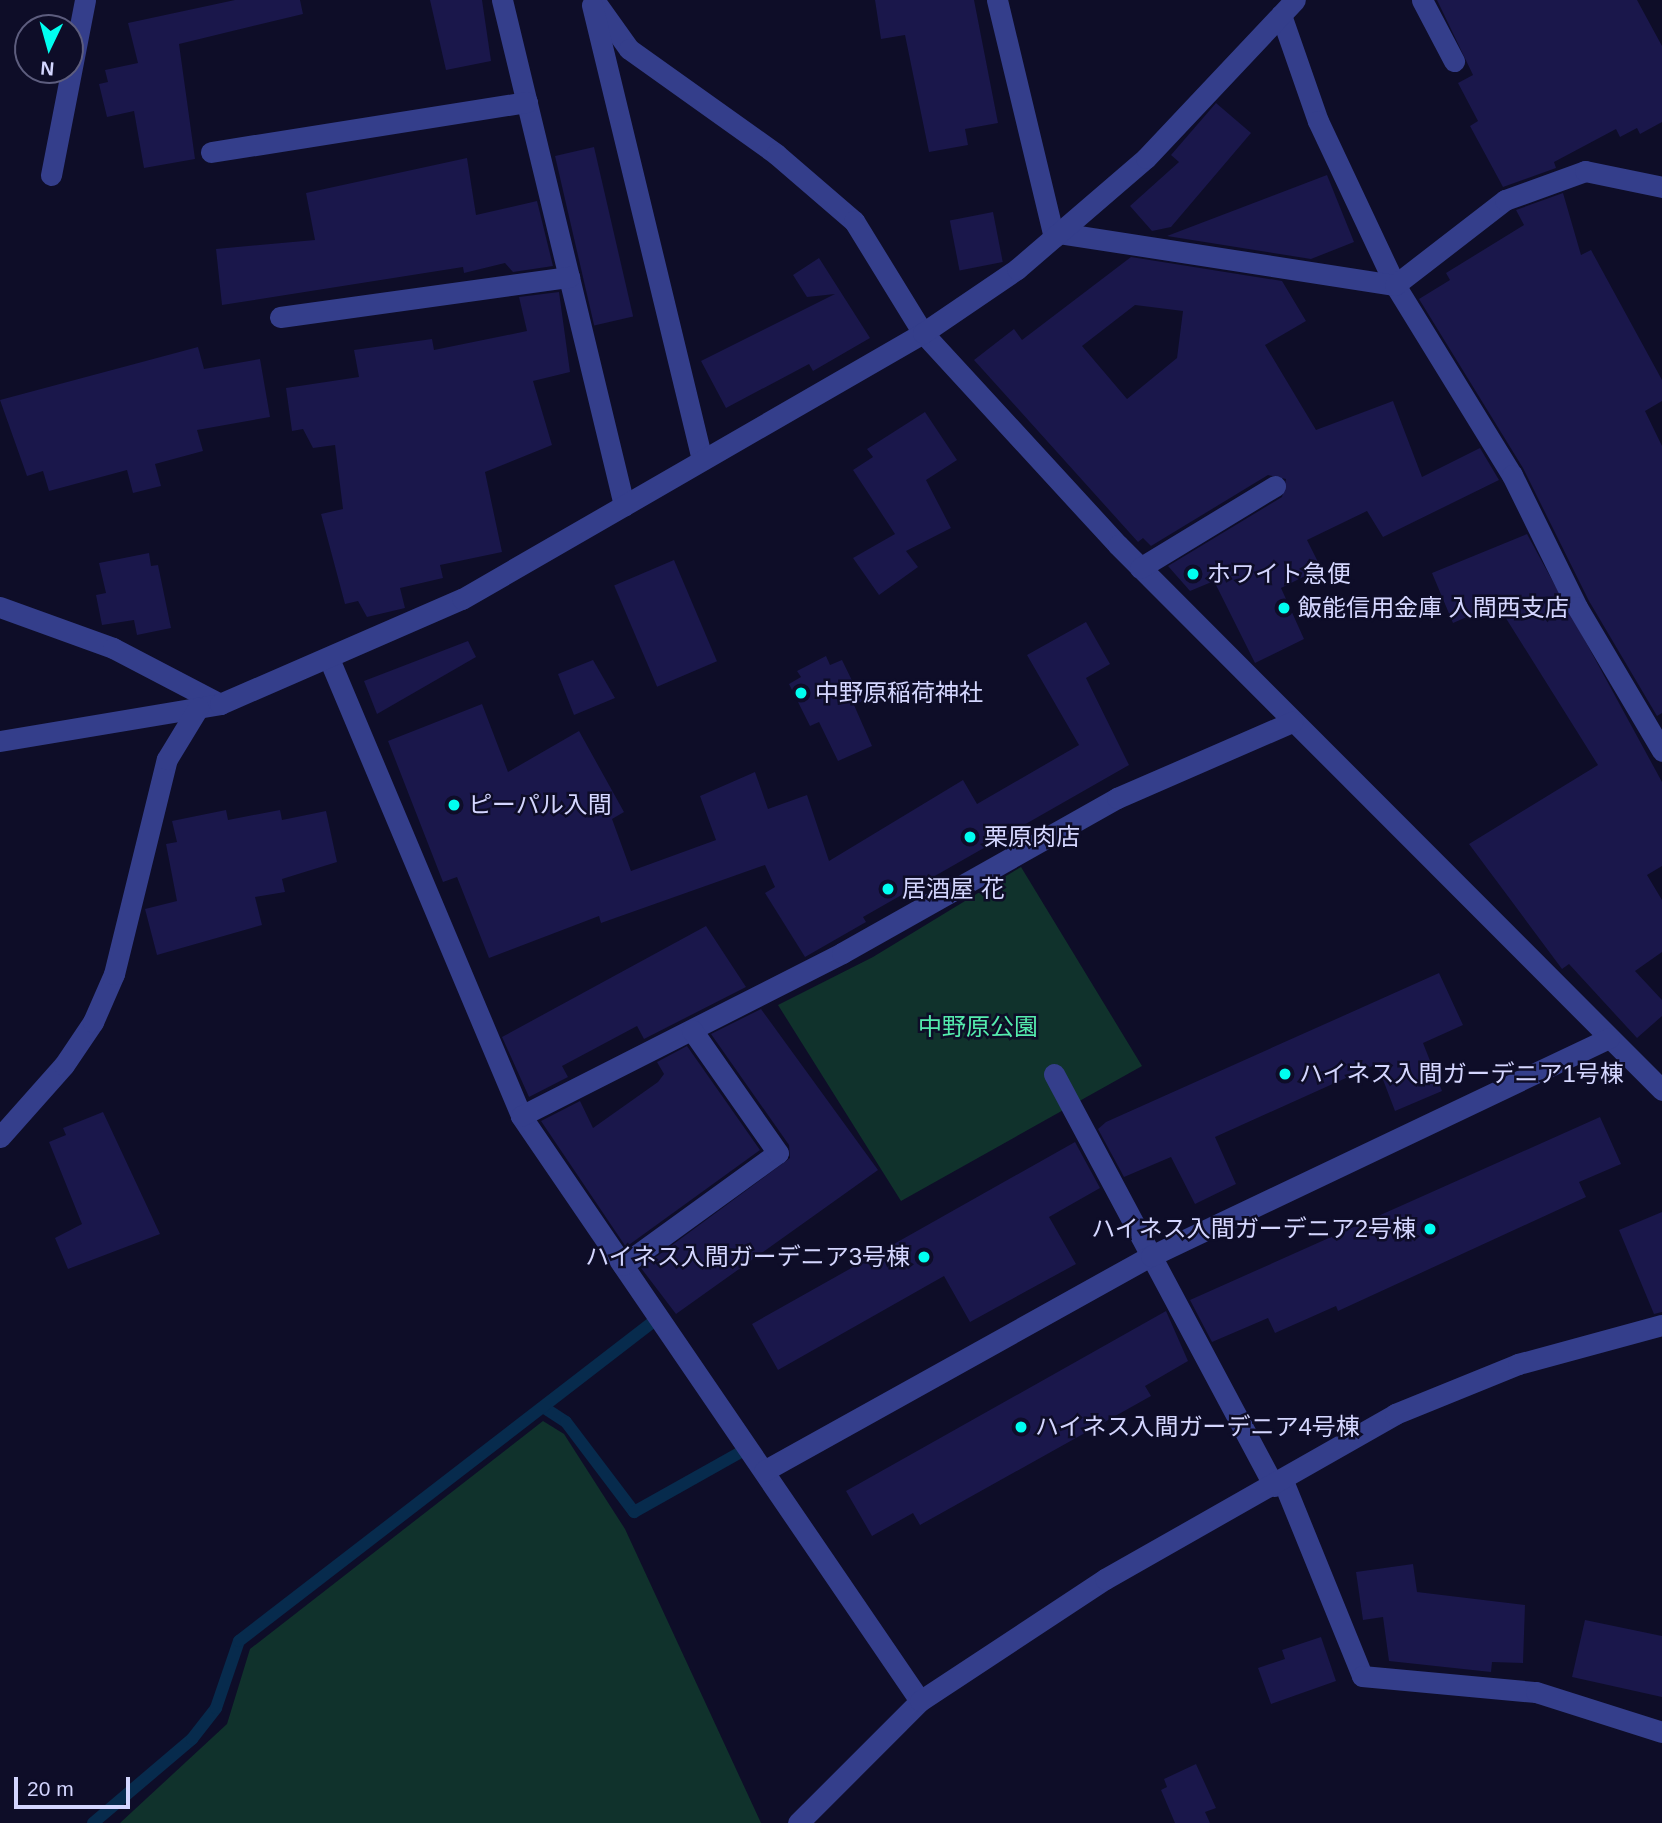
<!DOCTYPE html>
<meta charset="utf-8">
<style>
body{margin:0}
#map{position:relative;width:1662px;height:1823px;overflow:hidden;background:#0e0d28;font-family:Helvetica,"Noto Sans JP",sans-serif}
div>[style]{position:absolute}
.green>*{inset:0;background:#10322c}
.stream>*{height:12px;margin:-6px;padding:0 6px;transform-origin:6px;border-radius:6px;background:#072b4d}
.building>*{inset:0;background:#1a174b;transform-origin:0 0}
.minor>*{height:21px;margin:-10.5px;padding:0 10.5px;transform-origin:10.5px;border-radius:10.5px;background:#343e8b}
.dots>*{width:19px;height:19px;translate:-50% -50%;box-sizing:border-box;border:4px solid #0e0d28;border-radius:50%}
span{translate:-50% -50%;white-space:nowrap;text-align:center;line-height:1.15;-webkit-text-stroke:5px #0e0d28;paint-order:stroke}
.poi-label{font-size:24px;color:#d4d6ff}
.left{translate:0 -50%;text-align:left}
.right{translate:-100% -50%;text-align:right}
.park-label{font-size:24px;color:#54ebad}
.north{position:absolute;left:14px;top:14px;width:70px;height:70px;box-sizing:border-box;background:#0e0d28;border:2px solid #5d5d7e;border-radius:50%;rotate:185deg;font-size:19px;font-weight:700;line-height:28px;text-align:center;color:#d4d6ff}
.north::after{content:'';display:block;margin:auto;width:24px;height:32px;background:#00fff0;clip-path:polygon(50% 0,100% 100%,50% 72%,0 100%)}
.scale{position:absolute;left:14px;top:1777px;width:116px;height:32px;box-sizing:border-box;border:4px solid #d4d6ff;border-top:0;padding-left:9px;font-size:21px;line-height:24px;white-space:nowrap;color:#d4d6ff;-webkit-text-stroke:5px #0e0d28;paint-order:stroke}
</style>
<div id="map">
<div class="green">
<i style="clip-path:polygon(1021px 867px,1142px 1066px,901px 1201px,778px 1005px,873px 957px)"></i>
<i style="clip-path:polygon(543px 1421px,564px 1434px,625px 1529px,761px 1823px,120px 1823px,227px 1724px,250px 1649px)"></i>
</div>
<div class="stream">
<i style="left:543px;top:1407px;width:27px;rotate:33deg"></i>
<i style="left:566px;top:1422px;width:113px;rotate:52.9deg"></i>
<i style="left:634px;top:1512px;width:131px;rotate:-29.3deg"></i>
<i style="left:93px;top:1823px;width:130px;rotate:-40.3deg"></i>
<i style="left:192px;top:1739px;width:39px;rotate:-52deg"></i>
<i style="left:216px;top:1708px;width:71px;rotate:-71.1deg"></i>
<i style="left:239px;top:1641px;width:529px;rotate:-37.63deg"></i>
</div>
<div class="building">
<i style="clip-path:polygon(235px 0,300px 0,303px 14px,179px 44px,195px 159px,144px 168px,134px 111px,107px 117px,99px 84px,108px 82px,105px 70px,138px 63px,128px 23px)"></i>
<i style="clip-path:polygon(430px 0,482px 0,491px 61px,446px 70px)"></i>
<i style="clip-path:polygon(875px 0,974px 0,998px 123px,965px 129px,968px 145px,929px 152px,905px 35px,881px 39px)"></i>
<i style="clip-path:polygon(1437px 0,1637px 0,1662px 46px,1662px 122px,1640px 134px,1637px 128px,1620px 137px,1616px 129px,1554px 162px,1556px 168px,1503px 187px,1470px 126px,1478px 121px,1458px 83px,1473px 75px)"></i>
<i style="clip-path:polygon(1216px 103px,1251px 133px,1171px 227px,1152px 231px,1130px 206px,1179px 162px,1171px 155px)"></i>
<i style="left:594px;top:147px;width:174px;height:40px;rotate:77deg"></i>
<i style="clip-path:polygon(467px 158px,476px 215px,537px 201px,553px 266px,513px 272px,505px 263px,464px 273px,463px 267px,222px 305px,216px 249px,315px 240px,306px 193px)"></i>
<i style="clip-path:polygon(1327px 175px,1354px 242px,1311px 259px,1167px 236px)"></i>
<i style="clip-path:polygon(1563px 193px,1581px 255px,1591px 250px,1662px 380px,1662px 401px,1645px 411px,1662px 446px,1662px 713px,1657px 716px,1589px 601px,1523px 468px,1419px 299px,1450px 280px,1446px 273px,1524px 225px,1516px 210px)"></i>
<i style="left:993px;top:212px;width:51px;height:44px;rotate:79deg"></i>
<i style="clip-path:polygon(evenodd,1131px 257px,1282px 281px,1306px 321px,1265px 345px,1316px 430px,1393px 401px,1422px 477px,1480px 448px,1499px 480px,1383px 537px,1367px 511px,1307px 540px,1321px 568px,1281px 588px,1304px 639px,1255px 663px,1214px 581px,1190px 591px,1168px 566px,1282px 497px,1286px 479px,1268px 475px,1151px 546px,1143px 538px,1138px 542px,974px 360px,1014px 329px,1022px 340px,1131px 257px,1135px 305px,1183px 311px,1177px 358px,1127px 399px,1082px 346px,1135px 305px)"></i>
<i style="clip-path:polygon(819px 258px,870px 338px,813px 371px,809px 364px,726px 408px,701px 361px,835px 294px,807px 297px,793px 275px)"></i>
<i style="clip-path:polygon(559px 292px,570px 372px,533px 381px,552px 445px,485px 472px,502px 552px,440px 565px,443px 578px,400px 588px,405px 608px,367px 617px,358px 601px,345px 604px,321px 514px,343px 509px,335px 445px,313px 448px,303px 429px,292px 431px,286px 388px,359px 377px,354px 350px,432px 339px,434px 350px,527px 331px,519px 297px)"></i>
<i style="clip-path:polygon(198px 347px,204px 369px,260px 359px,270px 417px,197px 430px,203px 451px,155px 464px,161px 486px,133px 493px,127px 470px,49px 491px,43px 471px,27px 476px,0 400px)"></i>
<i style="clip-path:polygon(925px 412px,957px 460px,926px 480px,951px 528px,906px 551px,918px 567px,879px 595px,853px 558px,895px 534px,853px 470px,873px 457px,867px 449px)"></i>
<i style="clip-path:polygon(1527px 534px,1662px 782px,1662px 866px,1647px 875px,1662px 900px,1662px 952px,1635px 971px,1662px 1000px,1662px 1016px,1637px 1038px,1569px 964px,1562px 969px,1469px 844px,1598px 765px,1497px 604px,1453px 623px,1432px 573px)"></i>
<i style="clip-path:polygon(149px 553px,151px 566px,158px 565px,171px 628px,137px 635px,134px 620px,102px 625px,96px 595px,106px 593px,99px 563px)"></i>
<i style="left:674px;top:560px;width:110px;height:65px;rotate:67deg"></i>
<i style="clip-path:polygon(1086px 622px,1110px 664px,1086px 678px,1129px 765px,863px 917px,866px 922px,805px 957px,765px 893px,775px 887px,765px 865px,601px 923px,599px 916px,489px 958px,457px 877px,443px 882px,388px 741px,482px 704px,508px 772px,579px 731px,624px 812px,612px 819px,631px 871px,716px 840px,700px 796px,755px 772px,768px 809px,807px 795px,829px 861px,963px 780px,977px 804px,1079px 745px,1027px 655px)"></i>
<i style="clip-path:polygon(468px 641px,476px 657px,377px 714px,364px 681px)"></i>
<i style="clip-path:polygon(826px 656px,830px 665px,842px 660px,862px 701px,854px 705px,872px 746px,838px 761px,819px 722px,810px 726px,789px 684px,801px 677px,797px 671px)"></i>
<i style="clip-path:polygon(593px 660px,615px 698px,574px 715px,558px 674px)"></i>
<i style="clip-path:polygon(226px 810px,228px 820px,280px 810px,282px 820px,326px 811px,337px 862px,282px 879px,285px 892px,255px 897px,262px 925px,157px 955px,145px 909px,177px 901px,166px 844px,177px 842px,172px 821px)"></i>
<i style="clip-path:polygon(706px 926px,746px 987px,644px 1039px,637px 1026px,562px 1066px,568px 1077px,529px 1097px,502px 1037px)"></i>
<i style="clip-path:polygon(1439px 973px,1463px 1025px,1423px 1043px,1442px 1091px,1395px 1111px,1377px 1064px,1215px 1137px,1236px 1184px,1195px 1204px,1171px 1157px,1124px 1177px,1098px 1129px,1106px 1122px)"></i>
<i style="clip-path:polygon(761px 1009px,878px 1170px,676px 1314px,641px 1268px,790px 1158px,789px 1145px,711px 1034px)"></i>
<i style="clip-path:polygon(687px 1046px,760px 1150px,626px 1247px,541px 1121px,580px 1101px,593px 1128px,658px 1082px,664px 1074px,657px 1062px)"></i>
<i style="clip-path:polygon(103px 1112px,160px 1234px,68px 1269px,55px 1238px,82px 1224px,49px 1142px,66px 1135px,63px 1128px)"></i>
<i style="clip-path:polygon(1600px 1117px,1621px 1164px,1579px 1182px,1586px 1197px,1338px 1311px,1336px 1306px,1275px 1333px,1268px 1318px,1212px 1342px,1190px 1300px)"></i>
<i style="clip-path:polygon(1075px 1142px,1100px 1188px,1049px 1217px,1076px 1264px,970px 1322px,944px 1276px,778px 1370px,752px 1324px)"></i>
<i style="clip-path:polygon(1662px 1212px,1662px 1312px,1654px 1314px,1619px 1230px)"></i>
<i style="clip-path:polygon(1166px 1311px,1188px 1361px,1145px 1386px,1151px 1396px,920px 1525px,913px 1513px,872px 1536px,846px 1491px)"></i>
<i style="clip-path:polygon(1413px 1564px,1417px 1592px,1525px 1605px,1523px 1663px,1492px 1662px,1491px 1672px,1389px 1661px,1383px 1617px,1363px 1620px,1356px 1572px)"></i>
<i style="clip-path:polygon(1585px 1620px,1662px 1636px,1662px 1697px,1572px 1677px)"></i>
<i style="clip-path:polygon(1321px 1637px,1336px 1681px,1271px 1704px,1258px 1668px,1285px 1659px,1282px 1650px)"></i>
<i style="clip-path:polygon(1196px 1764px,1216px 1808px,1205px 1812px,1210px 1823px,1175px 1823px,1161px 1790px,1167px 1787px,1164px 1779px)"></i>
</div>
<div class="minor">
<i style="left:502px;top:0;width:520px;rotate:76.42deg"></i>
<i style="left:594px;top:0;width:60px;rotate:54.5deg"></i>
<i style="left:629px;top:49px;width:181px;rotate:35.5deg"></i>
<i style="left:776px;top:154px;width:103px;rotate:40.7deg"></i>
<i style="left:854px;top:221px;width:132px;rotate:58.4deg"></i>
<i style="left:923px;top:333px;width:288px;rotate:47.4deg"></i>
<i style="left:1118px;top:545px;width:770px;rotate:45.05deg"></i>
<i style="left:997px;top:0;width:244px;rotate:76.5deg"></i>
<i style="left:1422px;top:0;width:69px;rotate:62.3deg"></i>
<i style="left:592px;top:5px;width:468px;rotate:76.4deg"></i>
<i style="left:1281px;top:15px;width:112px;rotate:70.8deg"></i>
<i style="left:1318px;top:121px;width:181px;rotate:64.8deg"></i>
<i style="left:1395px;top:285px;width:223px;rotate:58.4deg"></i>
<i style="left:1512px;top:475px;width:147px;rotate:63.8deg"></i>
<i style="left:1577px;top:607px;width:167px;rotate:59.4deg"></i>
<i style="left:211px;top:152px;width:320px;rotate:-9deg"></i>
<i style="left:51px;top:175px;width:178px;rotate:-79deg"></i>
<i style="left:1059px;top:233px;width:340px;rotate:8.8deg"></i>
<i style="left:1395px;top:285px;width:139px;rotate:-37.7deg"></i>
<i style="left:1505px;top:200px;width:85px;rotate:-19.9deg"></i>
<i style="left:1585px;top:171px;width:79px;rotate:11.7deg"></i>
<i style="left:280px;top:317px;width:292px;rotate:-7.9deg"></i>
<i style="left:1140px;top:568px;width:158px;rotate:-31.3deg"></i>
<i style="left:0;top:607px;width:120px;rotate:19.9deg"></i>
<i style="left:113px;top:648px;width:121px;rotate:27.6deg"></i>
<i style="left:330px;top:661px;width:493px;rotate:67.2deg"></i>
<i style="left:521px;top:1116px;width:708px;rotate:55.7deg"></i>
<i style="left:0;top:741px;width:223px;rotate:-9.5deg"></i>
<i style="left:220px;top:704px;width:264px;rotate:-23.5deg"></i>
<i style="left:462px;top:599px;width:532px;rotate:-29.99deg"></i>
<i style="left:923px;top:333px;width:114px;rotate:-34.2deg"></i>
<i style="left:1017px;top:269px;width:170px;rotate:-40.7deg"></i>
<i style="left:1146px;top:158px;width:217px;rotate:-46.7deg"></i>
<i style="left:1054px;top:1074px;width:467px;rotate:61.9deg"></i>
<i style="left:521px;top:1116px;width:360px;rotate:-26.9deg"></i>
<i style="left:842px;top:953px;width:316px;rotate:-29.4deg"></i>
<i style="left:1117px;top:798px;width:191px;rotate:-23.5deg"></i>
<i style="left:0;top:1137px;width:96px;rotate:-48.4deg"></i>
<i style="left:64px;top:1065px;width:52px;rotate:-56deg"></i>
<i style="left:93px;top:1022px;width:52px;rotate:-66.4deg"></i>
<i style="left:114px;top:974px;width:221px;rotate:-76.2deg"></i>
<i style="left:167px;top:759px;width:60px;rotate:-58.7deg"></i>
<i style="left:623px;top:1265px;width:191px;rotate:-35.9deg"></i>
<i style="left:778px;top:1153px;width:150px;rotate:-125deg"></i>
<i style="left:764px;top:1471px;width:443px;rotate:-29.1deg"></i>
<i style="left:1151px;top:1256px;width:507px;rotate:-25.45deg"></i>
<i style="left:1283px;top:1481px;width:210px;rotate:67.9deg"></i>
<i style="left:1362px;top:1676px;width:175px;rotate:5.3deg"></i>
<i style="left:1536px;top:1692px;width:132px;rotate:17.6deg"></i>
<i style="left:798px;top:1823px;width:173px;rotate:-45deg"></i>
<i style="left:920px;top:1701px;width:222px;rotate:-33.4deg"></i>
<i style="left:1105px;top:1579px;width:334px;rotate:-29.6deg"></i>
<i style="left:1395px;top:1414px;width:133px;rotate:-22.1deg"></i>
<i style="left:1518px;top:1364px;width:149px;rotate:-15.2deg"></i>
</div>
<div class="dots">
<i style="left:1193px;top:574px;background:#00fff0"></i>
<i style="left:1284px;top:608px;background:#00fff0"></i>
<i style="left:801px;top:693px;background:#00fff0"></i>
<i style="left:454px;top:805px;background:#00fff0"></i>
<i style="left:970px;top:837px;background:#00fff0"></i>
<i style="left:888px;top:889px;background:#00fff0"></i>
<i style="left:1285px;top:1074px;background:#00fff0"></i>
<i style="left:1430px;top:1229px;background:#00fff0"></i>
<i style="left:924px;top:1257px;background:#00fff0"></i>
<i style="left:1021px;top:1427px;background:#00fff0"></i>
</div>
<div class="poi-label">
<span class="left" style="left:1207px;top:574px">ホワイト急便</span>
<span class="left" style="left:1298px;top:608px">飯能信用金庫 入間西支店</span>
<span class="left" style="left:815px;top:693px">中野原稲荷神社</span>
<span class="left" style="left:468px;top:805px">ピーパル入間</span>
<span class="left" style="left:984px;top:837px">栗原肉店</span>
<span class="left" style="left:902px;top:889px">居酒屋 花</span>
<span class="left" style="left:1299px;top:1074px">ハイネス入間ガーデニア1号棟</span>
<span class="right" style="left:1416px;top:1229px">ハイネス入間ガーデニア2号棟</span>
<span class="right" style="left:910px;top:1257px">ハイネス入間ガーデニア3号棟</span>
<span class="left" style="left:1035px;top:1427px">ハイネス入間ガーデニア4号棟</span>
</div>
<div class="park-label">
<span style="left:978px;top:1027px">中野原公園</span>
</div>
<div class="north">N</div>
<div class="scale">20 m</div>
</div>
